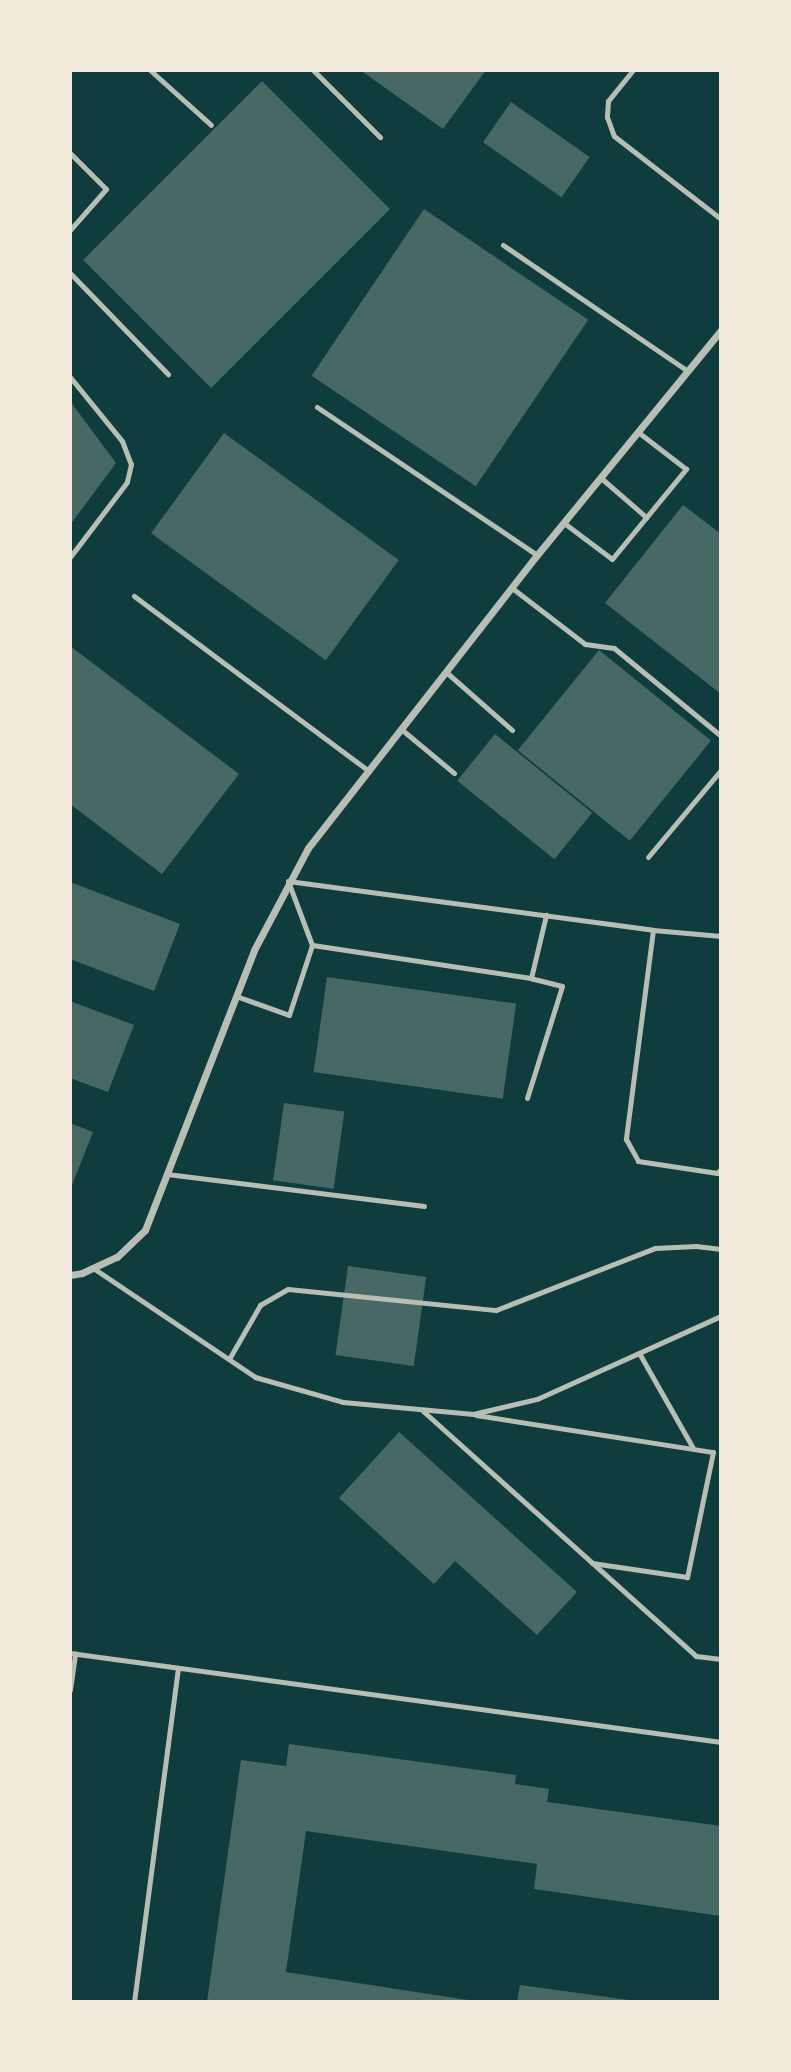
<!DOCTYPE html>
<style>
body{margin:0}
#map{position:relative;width:791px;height:2072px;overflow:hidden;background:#0f3d3e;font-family:"Space Grotesk",sans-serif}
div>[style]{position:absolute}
.building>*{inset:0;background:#486865;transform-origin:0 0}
.service>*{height:5px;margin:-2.5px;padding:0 2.5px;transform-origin:2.5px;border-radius:2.5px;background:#b8beb3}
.minor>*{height:7px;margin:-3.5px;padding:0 3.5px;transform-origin:3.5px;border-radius:3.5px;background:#b8beb3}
span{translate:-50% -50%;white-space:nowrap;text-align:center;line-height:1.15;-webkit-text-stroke:6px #f1e9da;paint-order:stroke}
.frame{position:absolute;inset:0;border:72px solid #f1e9da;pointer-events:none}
</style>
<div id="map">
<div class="building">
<i style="clip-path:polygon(360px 70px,486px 70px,443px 129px)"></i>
<i style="left:262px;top:81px;width:181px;height:253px;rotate:45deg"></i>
<i style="left:511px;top:102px;width:96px;height:49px;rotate:35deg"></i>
<i style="left:424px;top:209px;width:198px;height:201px;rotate:34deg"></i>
<i style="clip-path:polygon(70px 401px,116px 463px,70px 525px)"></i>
<i style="left:224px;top:433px;width:216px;height:124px;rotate:36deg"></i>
<i style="clip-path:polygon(683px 505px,721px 534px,721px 694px,605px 603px)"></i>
<i style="clip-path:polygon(70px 646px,239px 774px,162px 874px,70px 804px)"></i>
<i style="left:599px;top:650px;width:144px;height:129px;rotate:39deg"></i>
<i style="left:495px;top:734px;width:125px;height:60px;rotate:39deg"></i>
<i style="clip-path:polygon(70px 882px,180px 924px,154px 991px,70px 959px)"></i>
<i style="left:327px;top:977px;width:191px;height:96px;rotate:8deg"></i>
<i style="clip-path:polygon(70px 1001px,134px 1025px,108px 1092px,70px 1078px)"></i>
<i style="left:284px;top:1103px;width:61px;height:78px;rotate:8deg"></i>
<i style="clip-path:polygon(70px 1123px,93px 1132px,70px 1190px)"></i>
<i style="left:348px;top:1266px;width:79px;height:90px;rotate:8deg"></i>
<i style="clip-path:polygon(399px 1432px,577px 1592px,537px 1635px,455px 1561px,434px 1584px,339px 1498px)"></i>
<i style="clip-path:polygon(289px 1744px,516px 1775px,515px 1784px,549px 1789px,547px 1802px,721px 1826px,721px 1916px,534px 1889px,537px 1864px,306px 1831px,286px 1972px,481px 2002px,207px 2002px,241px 1760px,286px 1766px)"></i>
<i style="clip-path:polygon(520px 1985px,629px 2000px,629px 2002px,517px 2002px)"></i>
</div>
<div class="service">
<i style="left:150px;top:70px;width:82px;rotate:42deg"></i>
<i style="left:313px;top:70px;width:95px;rotate:45deg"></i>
<i style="left:633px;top:70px;width:40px;rotate:129deg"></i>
<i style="left:608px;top:101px;width:16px;rotate:94deg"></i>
<i style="left:607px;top:117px;width:20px;rotate:70deg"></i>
<i style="left:614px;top:136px;width:135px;rotate:37.8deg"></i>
<i style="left:70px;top:153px;width:51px;rotate:45deg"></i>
<i style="left:106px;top:189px;width:55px;rotate:131.3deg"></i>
<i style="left:503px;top:245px;width:224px;rotate:34.3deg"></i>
<i style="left:70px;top:273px;width:141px;rotate:45.9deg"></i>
<i style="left:70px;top:377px;width:82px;rotate:50.9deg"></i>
<i style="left:122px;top:441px;width:25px;rotate:69deg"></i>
<i style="left:131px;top:464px;width:18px;rotate:103deg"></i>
<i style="left:127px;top:482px;width:94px;rotate:127.2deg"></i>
<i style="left:317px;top:407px;width:265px;rotate:33.9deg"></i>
<i style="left:601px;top:478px;width:60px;rotate:40.9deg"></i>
<i style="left:564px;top:523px;width:60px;rotate:36.9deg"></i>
<i style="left:612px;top:559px;width:117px;rotate:-50.6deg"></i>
<i style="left:686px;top:469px;width:61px;rotate:-142.4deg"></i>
<i style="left:512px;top:588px;width:92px;rotate:37.5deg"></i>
<i style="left:585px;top:644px;width:29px;rotate:8deg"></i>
<i style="left:614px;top:648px;width:139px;rotate:39.4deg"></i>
<i style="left:134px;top:596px;width:293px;rotate:36.7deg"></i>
<i style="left:446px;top:672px;width:88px;rotate:41.3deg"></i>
<i style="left:401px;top:729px;width:69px;rotate:39.7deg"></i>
<i style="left:648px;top:857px;width:114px;rotate:-50deg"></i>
<i style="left:721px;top:936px;width:68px;rotate:-175deg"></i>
<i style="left:653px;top:930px;width:211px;rotate:97.4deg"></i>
<i style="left:626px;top:1139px;width:25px;rotate:61deg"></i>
<i style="left:638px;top:1161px;width:80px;rotate:8.6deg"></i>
<i style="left:717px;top:1173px;width:6px;rotate:-45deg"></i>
<i style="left:531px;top:978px;width:221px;rotate:-171.4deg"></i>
<i style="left:312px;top:945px;width:68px;rotate:-110.6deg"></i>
<i style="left:288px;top:881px;width:368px;rotate:7.6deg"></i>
<i style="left:236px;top:996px;width:56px;rotate:19.7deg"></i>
<i style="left:289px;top:1015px;width:74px;rotate:-71.8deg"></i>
<i style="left:527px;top:1098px;width:117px;rotate:-72.6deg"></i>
<i style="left:562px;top:986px;width:32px;rotate:-166deg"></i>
<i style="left:531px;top:978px;width:65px;rotate:-76.6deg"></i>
<i style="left:167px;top:1174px;width:259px;rotate:7.1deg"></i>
<i style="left:93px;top:1268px;width:195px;rotate:33.9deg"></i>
<i style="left:255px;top:1377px;width:91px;rotate:15.9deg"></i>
<i style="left:343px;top:1402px;width:131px;rotate:5.3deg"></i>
<i style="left:473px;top:1414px;width:66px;rotate:-13.2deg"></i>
<i style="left:537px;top:1399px;width:202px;rotate:-24.3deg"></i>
<i style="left:639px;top:1353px;width:109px;rotate:60.4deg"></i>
<i style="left:229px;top:1359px;width:62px;rotate:-60.1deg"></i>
<i style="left:260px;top:1305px;width:32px;rotate:-30deg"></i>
<i style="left:288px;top:1289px;width:209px;rotate:5.8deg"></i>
<i style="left:496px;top:1310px;width:171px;rotate:-21.3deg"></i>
<i style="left:655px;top:1248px;width:41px;rotate:-2.8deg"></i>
<i style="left:696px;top:1246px;width:25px;rotate:7deg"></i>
<i style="left:423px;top:1411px;width:367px;rotate:41.9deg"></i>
<i style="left:696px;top:1656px;width:25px;rotate:7deg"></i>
<i style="left:476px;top:1415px;width:240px;rotate:8.9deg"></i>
<i style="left:713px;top:1452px;width:128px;rotate:101.7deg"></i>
<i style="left:687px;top:1577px;width:96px;rotate:-171.6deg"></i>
<i style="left:70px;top:1653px;width:657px;rotate:7.78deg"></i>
<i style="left:70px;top:1690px;width:37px;rotate:-82deg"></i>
<i style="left:134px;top:2002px;width:337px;rotate:-82.5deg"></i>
</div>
<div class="minor">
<i style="left:70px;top:1275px;width:12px;rotate:-9deg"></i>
<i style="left:82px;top:1273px;width:38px;rotate:-25deg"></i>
<i style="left:117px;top:1257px;width:39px;rotate:-44deg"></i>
<i style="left:145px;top:1230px;width:300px;rotate:-68.7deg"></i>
<i style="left:254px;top:950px;width:115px;rotate:-62.1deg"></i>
<i style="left:308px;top:848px;width:372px;rotate:-52deg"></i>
<i style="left:537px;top:555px;width:291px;rotate:-50.7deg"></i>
</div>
<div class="frame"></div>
</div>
